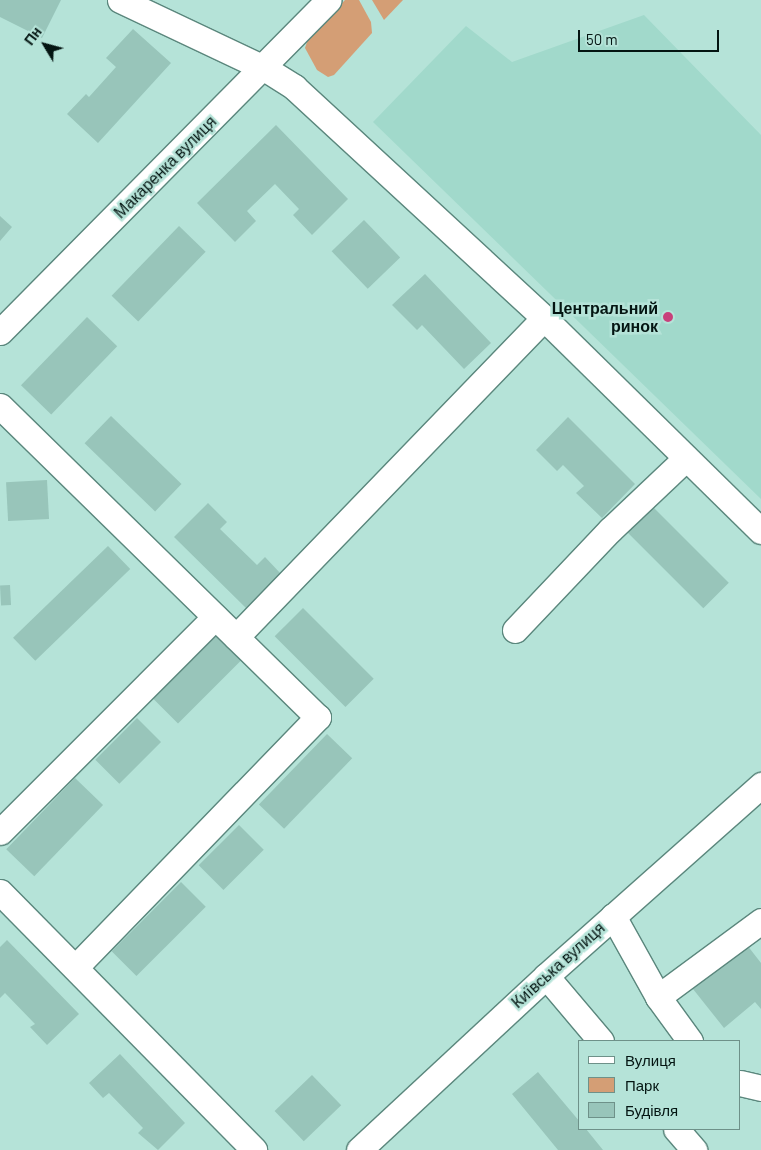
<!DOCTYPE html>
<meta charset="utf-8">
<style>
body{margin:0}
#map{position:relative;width:761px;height:1150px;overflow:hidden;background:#b5e3d8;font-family:Barlow,sans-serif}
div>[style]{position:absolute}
.built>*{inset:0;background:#a1d9cb}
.green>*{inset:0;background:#d49e75}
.building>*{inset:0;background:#98c5ba;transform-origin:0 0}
.roads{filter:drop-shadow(1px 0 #5b877d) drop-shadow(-1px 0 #5b877d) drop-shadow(0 1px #5b877d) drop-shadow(0 -1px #5b877d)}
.minor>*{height:25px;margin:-12.5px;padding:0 12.5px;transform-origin:12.5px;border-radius:12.5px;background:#fff}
.dots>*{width:14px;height:14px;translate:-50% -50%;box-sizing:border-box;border:2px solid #b5e3d8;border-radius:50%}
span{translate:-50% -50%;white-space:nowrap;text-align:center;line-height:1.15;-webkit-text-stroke:5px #b5e3d8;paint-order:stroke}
.street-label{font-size:16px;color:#041512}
.poi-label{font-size:16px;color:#041512;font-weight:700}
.right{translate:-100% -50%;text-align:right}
.legend{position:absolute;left:578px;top:1040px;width:162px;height:90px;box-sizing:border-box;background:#b5e3d8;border:1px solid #6e9189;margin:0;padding:6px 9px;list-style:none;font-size:15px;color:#041512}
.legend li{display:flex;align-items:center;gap:10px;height:25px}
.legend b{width:25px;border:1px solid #6e9189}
.north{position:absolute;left:20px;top:20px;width:50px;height:50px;-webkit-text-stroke:4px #b5e3d8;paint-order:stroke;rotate:307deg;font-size:14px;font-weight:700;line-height:20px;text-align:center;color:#041512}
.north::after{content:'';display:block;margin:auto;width:18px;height:22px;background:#041512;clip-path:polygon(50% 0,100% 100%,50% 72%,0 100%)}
.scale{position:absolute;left:578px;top:30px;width:141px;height:22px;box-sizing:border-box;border:2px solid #041512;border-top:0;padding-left:6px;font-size:15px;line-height:18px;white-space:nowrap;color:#041512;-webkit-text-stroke:4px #b5e3d8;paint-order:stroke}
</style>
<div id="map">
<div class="built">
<i style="clip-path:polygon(644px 15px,761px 135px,761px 499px,373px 122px,466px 26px,512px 62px)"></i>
</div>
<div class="green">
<i style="clip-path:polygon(345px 0,359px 0,371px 22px,372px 33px,334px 75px,328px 77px,317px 70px,305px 48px,308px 39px)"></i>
<i style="clip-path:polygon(372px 0,403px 0,384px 20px)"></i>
</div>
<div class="building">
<i style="clip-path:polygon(0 0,61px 0,42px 38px,0 17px)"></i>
<i style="clip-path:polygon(133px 29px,171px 63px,98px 143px,67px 114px,86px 94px,89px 97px,116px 67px,106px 58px)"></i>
<i style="clip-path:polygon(276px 125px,348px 199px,312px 235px,293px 215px,299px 209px,275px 184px,247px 211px,256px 221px,235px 242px,197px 203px)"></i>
<i style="clip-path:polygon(0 216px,12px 227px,0 241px)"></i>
<i style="left:364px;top:220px;width:52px;height:45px;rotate:46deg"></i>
<i style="left:179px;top:226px;width:37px;height:97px;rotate:44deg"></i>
<i style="clip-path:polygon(425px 274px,491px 343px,464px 369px,422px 325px,417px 330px,392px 305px)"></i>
<i style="left:87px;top:317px;width:42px;height:95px;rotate:44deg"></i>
<i style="left:111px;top:416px;width:98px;height:38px;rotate:44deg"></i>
<i style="clip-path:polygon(568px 417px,635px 484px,602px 518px,576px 493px,584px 486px,563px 465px,557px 471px,536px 450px)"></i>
<i style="left:47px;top:480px;width:39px;height:41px;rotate:87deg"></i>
<i style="clip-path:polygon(208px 503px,227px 522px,220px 529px,257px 565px,265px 557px,281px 574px,247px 609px,174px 537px)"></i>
<i style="left:651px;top:505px;width:110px;height:36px;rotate:45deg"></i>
<i style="left:108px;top:546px;width:32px;height:132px;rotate:46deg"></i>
<i style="left:10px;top:585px;width:20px;height:10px;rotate:87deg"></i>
<i style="left:303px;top:608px;width:100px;height:40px;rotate:45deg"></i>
<i style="left:219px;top:633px;width:35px;height:93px;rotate:45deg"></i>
<i style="left:137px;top:718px;width:34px;height:59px;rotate:45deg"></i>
<i style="left:327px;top:734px;width:35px;height:98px;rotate:44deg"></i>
<i style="left:75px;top:778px;width:39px;height:99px;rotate:44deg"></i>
<i style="left:239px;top:825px;width:35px;height:57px;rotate:45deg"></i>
<i style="left:181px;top:882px;width:35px;height:98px;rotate:45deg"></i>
<i style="clip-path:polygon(7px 940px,79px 1014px,47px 1045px,30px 1027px,35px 1024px,5px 993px,0 998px,0 947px)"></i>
<i style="clip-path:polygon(747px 945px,761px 963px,761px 1009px,755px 1002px,724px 1028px,693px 989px)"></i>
<i style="clip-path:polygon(120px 1054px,185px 1123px,158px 1150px,138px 1133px,143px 1128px,109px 1093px,103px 1098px,89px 1083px)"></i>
<i style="clip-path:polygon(538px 1072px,580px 1122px,580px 1129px,586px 1129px,603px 1150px,558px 1150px,512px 1094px)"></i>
<i style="left:312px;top:1075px;width:42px;height:52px;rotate:46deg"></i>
</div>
<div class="roads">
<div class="minor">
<i style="left:120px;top:0;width:159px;rotate:25.3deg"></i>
<i style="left:264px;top:68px;width:36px;rotate:32deg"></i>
<i style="left:294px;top:87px;width:340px;rotate:42.7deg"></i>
<i style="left:544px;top:318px;width:304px;rotate:44.5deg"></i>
<i style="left:0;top:332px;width:467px;rotate:-45.3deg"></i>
<i style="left:0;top:406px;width:445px;rotate:44.4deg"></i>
<i style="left:318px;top:717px;width:348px;rotate:134.1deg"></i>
<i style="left:515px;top:630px;width:139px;rotate:-46.5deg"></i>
<i style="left:611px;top:529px;width:103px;rotate:-43.4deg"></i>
<i style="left:236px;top:637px;width:443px;rotate:-46deg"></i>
<i style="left:0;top:832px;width:304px;rotate:-45deg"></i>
<i style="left:0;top:892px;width:362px;rotate:45.4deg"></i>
<i style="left:613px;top:916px;width:93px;rotate:60.9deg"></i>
<i style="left:546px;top:976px;width:85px;rotate:49.8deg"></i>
<i style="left:690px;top:1041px;width:54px;rotate:-126deg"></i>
<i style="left:658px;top:997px;width:128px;rotate:-36.4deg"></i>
<i style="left:740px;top:1083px;width:22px;rotate:13deg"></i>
<i style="left:676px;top:1129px;width:28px;rotate:49deg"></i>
<i style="left:359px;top:1150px;width:255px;rotate:-42.9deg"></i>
<i style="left:546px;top:976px;width:288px;rotate:-41.6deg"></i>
</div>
</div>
<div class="dots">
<i style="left:668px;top:317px;background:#c8407b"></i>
</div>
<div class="street-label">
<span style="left:165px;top:167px;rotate:-45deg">Макаренка вулиця</span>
<span style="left:558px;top:965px;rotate:-42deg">Київська вулиця</span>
</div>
<div class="poi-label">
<span class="right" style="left:658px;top:317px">Центральний<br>ринок</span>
</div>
<ul class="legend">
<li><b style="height:6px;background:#fff"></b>Вулиця</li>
<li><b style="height:14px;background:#d49e75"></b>Парк</li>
<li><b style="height:14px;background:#98c5ba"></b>Будівля</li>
</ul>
<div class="north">Пн</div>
<div class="scale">50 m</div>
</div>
